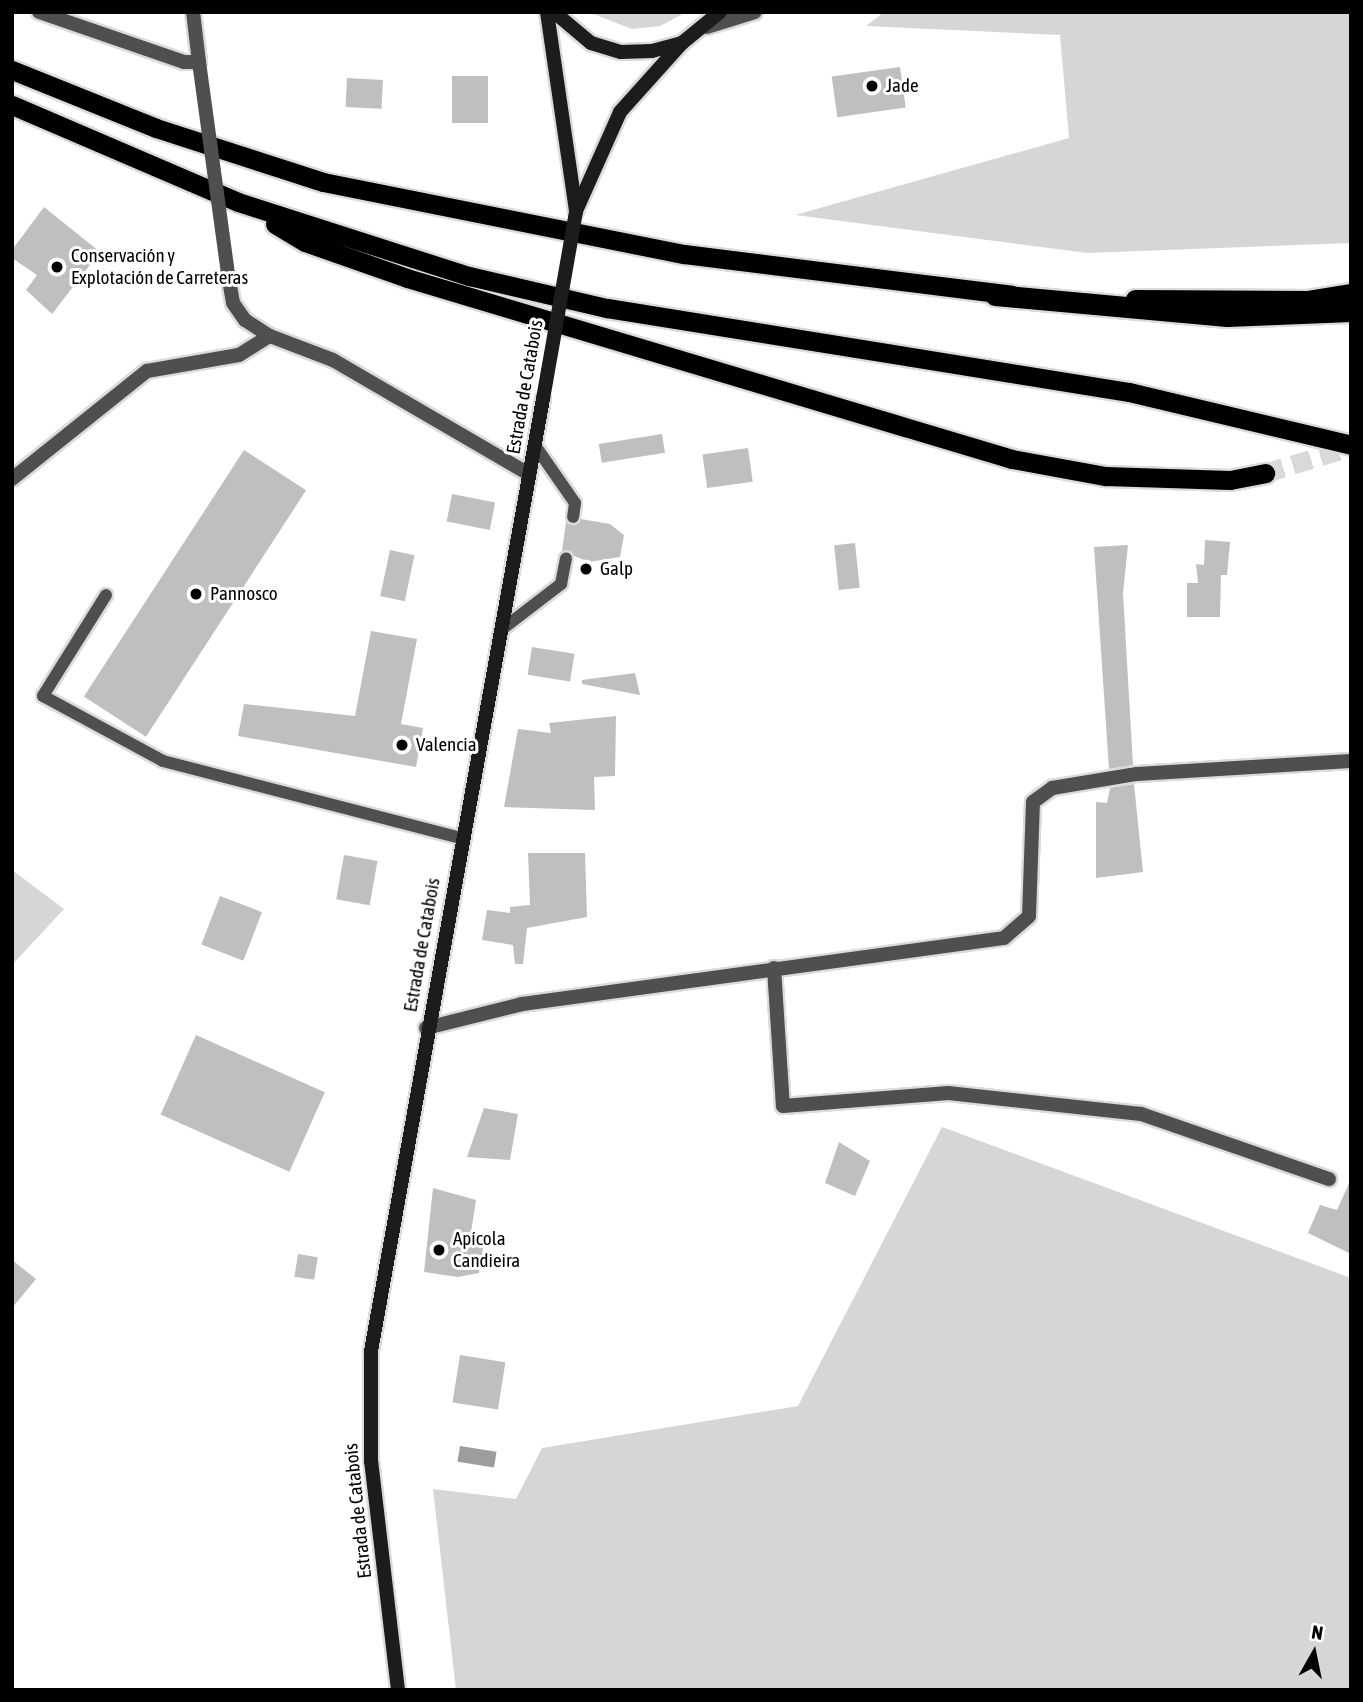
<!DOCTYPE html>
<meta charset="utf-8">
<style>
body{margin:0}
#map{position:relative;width:1363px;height:1702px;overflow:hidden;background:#fff;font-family:"Asap Condensed",sans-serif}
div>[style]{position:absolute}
.green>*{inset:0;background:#d6d6d6}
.water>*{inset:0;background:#9d9d9d;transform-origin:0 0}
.building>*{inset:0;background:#bfbfbf;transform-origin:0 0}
.trunk-tunnel>*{height:19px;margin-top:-9.5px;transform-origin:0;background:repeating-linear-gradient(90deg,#d9d9d9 0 19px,transparent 0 29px)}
.roads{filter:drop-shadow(2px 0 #dbdbdb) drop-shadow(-2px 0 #dbdbdb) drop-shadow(0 2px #dbdbdb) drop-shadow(0 -2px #dbdbdb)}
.service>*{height:12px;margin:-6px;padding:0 6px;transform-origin:6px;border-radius:6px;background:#4f4f4f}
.minor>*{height:14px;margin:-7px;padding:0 7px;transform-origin:7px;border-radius:7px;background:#4f4f4f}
.tertiary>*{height:14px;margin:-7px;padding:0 7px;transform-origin:7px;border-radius:7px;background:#4f4f4f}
.secondary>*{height:14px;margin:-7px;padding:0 7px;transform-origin:7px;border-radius:7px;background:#1c1c1c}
.trunk>*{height:19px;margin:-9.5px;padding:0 9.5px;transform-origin:9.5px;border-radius:9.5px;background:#000}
.motorway>*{height:21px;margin:-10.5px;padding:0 10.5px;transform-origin:10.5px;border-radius:10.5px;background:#000}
.minor-bridge>*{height:14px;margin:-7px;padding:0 7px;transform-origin:7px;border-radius:7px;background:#4f4f4f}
.secondary-bridge>*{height:14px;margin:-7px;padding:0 7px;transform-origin:7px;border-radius:7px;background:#1c1c1c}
.dots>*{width:19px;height:19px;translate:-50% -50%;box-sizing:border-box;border:4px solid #fff;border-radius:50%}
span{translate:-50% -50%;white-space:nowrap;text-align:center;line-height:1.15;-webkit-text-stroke:6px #fff;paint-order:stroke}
.poi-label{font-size:19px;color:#000}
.left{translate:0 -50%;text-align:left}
.street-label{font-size:19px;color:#000}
.frame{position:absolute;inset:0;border:14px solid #000;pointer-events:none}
.north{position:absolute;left:1279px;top:1618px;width:70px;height:70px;-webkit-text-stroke:5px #fff;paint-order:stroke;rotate:9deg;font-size:19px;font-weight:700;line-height:28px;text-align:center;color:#000}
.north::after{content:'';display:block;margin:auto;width:24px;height:32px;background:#000;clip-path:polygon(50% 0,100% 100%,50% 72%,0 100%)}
</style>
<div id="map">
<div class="green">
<i style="clip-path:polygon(588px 12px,687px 12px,660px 26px,632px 29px)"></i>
<i style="clip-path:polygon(884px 12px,1351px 12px,1351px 243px,1087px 253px,795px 215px,1069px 138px,1060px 35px,866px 26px)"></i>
<i style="clip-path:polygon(12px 870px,64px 909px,12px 965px)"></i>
<i style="clip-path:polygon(942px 1127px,1351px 1278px,1351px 1690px,456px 1690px,433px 1489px,516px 1499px,542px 1448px,798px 1406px)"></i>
</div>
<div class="water">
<i style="left:460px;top:1446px;width:37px;height:16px;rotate:9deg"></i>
</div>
<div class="building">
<i style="left:900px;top:67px;width:41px;height:69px;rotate:82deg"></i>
<i style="left:452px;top:76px;width:36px;height:47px"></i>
<i style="left:347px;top:78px;width:36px;height:29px;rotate:3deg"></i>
<i style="clip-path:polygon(44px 207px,100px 252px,52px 314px,26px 290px,37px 275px,12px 258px,12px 250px)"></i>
<i style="left:662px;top:434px;width:19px;height:64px;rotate:81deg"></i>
<i style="left:748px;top:448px;width:34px;height:46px;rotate:82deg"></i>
<i style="left:244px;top:450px;width:74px;height:294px;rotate:33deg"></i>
<i style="left:452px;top:494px;width:44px;height:28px;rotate:11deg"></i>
<i style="clip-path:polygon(581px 519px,610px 524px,624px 535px,620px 557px,589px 562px,562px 551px,566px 522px,576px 525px)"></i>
<i style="clip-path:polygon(1205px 540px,1230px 542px,1227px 575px,1221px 575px,1220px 617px,1187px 617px,1187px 583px,1198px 583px,1196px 564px,1204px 565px)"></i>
<i style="left:855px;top:543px;width:45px;height:21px;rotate:84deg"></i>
<i style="clip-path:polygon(1128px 545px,1123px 593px,1133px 765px,1109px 769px,1094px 547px)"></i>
<i style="left:390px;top:550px;width:25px;height:47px;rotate:12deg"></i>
<i style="clip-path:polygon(371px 631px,417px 639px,401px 724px,423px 728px,416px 767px,238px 736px,244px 704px,355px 716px)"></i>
<i style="left:532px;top:647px;width:43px;height:28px;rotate:9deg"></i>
<i style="clip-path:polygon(635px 673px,640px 695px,582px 684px,582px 680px)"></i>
<i style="clip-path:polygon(616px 716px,615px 776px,594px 777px,595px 810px,504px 807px,518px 729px,551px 733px,549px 723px)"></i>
<i style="clip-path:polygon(1134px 784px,1143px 872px,1096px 878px,1096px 802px,1107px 803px,1110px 788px)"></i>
<i style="clip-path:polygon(528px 853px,585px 853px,587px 917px,527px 928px,523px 964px,515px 964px,513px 945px,482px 940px,487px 910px,510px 913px,510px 907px,530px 905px)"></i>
<i style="left:344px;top:855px;width:34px;height:45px;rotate:10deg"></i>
<i style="left:220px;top:896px;width:45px;height:52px;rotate:21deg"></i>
<i style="left:196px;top:1035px;width:141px;height:87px;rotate:24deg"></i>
<i style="clip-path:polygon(484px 1108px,518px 1114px,510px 1160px,467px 1157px)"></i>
<i style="clip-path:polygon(839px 1142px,870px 1161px,855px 1196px,825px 1183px)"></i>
<i style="clip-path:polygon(1351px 1179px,1351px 1254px,1308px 1233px,1320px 1205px,1337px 1210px)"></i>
<i style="clip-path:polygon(433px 1188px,476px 1200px,470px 1239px,484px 1242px,479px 1273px,458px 1277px,424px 1272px)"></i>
<i style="left:298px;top:1254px;width:20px;height:23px;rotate:9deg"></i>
<i style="clip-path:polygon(12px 1260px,36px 1279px,12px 1308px)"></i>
<i style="left:460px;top:1355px;width:46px;height:48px;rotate:9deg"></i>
</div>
<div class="trunk-tunnel">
<i style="left:1265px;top:473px;width:90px;rotate:-16.8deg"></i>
</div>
<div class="roads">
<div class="service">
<i style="left:534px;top:444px;width:72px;rotate:55.2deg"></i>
<i style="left:575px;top:503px;width:14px;rotate:98deg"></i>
<i style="left:106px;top:595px;width:119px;rotate:122deg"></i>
<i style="left:43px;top:696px;width:136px;rotate:28.4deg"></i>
<i style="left:163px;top:761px;width:308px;rotate:14.5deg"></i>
<i style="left:501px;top:630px;width:76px;rotate:-37.5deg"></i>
<i style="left:561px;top:584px;width:26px;rotate:-79deg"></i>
</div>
<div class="minor">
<i style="left:39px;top:12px;width:153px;rotate:19deg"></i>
<i style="left:184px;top:62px;width:15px"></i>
<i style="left:199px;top:62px;width:50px;rotate:-96.8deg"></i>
<i style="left:229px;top:280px;width:23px;rotate:80deg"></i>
<i style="left:233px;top:303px;width:21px;rotate:55deg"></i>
<i style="left:245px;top:320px;width:30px;rotate:33deg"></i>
<i style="left:270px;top:336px;width:67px;rotate:20.9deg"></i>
<i style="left:333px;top:360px;width:227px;rotate:30.2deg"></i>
<i style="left:12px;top:479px;width:173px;rotate:-38.7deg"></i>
<i style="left:147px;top:371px;width:93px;rotate:-9.9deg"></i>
<i style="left:239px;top:355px;width:36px;rotate:-32deg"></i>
<i style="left:774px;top:968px;width:138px;rotate:86.3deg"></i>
<i style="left:783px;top:1106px;width:166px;rotate:-4.5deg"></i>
<i style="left:948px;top:1093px;width:194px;rotate:6.2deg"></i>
<i style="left:1141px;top:1114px;width:199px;rotate:19.1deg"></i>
<i style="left:426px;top:1028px;width:99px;rotate:-14deg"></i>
<i style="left:522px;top:1004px;width:486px;rotate:-7.8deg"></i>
<i style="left:1004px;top:938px;width:33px;rotate:-41deg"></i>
<i style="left:1029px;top:916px;width:114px;rotate:-88deg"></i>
<i style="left:1033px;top:802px;width:24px;rotate:-36deg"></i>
<i style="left:1052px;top:788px;width:86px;rotate:-9.4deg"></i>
<i style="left:1137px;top:774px;width:214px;rotate:-3.5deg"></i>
</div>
<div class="tertiary">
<i style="left:707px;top:27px;width:50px;rotate:-17.4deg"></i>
</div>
<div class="secondary">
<i style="left:547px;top:12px;width:201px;rotate:81.7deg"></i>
<i style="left:554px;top:12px;width:48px;rotate:40deg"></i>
<i style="left:591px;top:43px;width:31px;rotate:17deg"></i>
<i style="left:621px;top:52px;width:31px;rotate:-2deg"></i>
<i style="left:652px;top:51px;width:31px;rotate:-15deg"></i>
<i style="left:682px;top:43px;width:49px;rotate:-39.2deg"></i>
<i style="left:576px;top:211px;width:108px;rotate:-66deg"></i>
<i style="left:620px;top:112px;width:93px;rotate:-48.1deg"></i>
<i style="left:398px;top:1690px;width:231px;rotate:-96.7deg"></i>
<i style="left:371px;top:1461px;width:110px;rotate:-90deg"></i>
<i style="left:371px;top:1351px;width:967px;rotate:-79.76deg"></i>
</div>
<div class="trunk">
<i style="left:12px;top:70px;width:155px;rotate:21.9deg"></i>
<i style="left:156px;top:128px;width:176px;rotate:17.9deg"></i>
<i style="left:323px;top:182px;width:368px;rotate:11.3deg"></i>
<i style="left:684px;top:254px;width:330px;rotate:7.1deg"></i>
<i style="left:12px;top:105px;width:246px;rotate:23.2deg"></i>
<i style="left:238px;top:202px;width:243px;rotate:17.8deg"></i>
<i style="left:469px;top:276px;width:142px;rotate:13.1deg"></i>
<i style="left:607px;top:308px;width:529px;rotate:9.14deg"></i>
<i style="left:1129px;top:392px;width:228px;rotate:13.4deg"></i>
<i style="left:275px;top:224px;width:35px;rotate:31deg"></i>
<i style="left:305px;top:242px;width:108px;rotate:19.4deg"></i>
<i style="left:407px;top:278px;width:631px;rotate:16.66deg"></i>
<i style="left:1012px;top:459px;width:95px;rotate:10.4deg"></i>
<i style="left:1105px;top:476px;width:125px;rotate:1.8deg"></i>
<i style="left:1230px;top:480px;width:36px;rotate:-11deg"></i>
<i style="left:1135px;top:299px;width:173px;rotate:0.3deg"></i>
<i style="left:1308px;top:300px;width:44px;rotate:-9.2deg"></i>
</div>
<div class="motorway">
<i style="left:995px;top:295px;width:233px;rotate:5.2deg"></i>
<i style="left:1227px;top:316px;width:124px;rotate:-2.3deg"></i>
</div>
</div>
<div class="minor-bridge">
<i style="left:199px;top:62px;width:220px;rotate:82.2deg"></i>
</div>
<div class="secondary-bridge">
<i style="left:543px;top:399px;width:191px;rotate:-80deg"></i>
</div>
<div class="dots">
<i style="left:872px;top:86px;background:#000"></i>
<i style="left:57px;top:267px;background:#000"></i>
<i style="left:586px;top:569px;background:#000"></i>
<i style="left:196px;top:594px;background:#000"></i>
<i style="left:402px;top:745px;background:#000"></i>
<i style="left:439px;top:1250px;background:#000"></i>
</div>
<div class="poi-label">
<span class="left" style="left:886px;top:86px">Jade</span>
<span class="left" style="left:71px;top:267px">Conservación y<br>Explotación de Carreteras</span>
<span class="left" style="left:600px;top:569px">Galp</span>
<span class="left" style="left:210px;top:594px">Pannosco</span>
<span class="left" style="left:416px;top:745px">Valencia</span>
<span class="left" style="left:453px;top:1250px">Apícola<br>Candieira</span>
</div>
<div class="street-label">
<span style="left:525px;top:387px;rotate:-80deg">Estrada de Catabois</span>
<span style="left:422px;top:945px;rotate:-80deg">Estrada de Catabois</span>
<span style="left:358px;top:1511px;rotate:-96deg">Estrada de Catabois</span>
</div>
<div class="frame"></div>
<div class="north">N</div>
</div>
